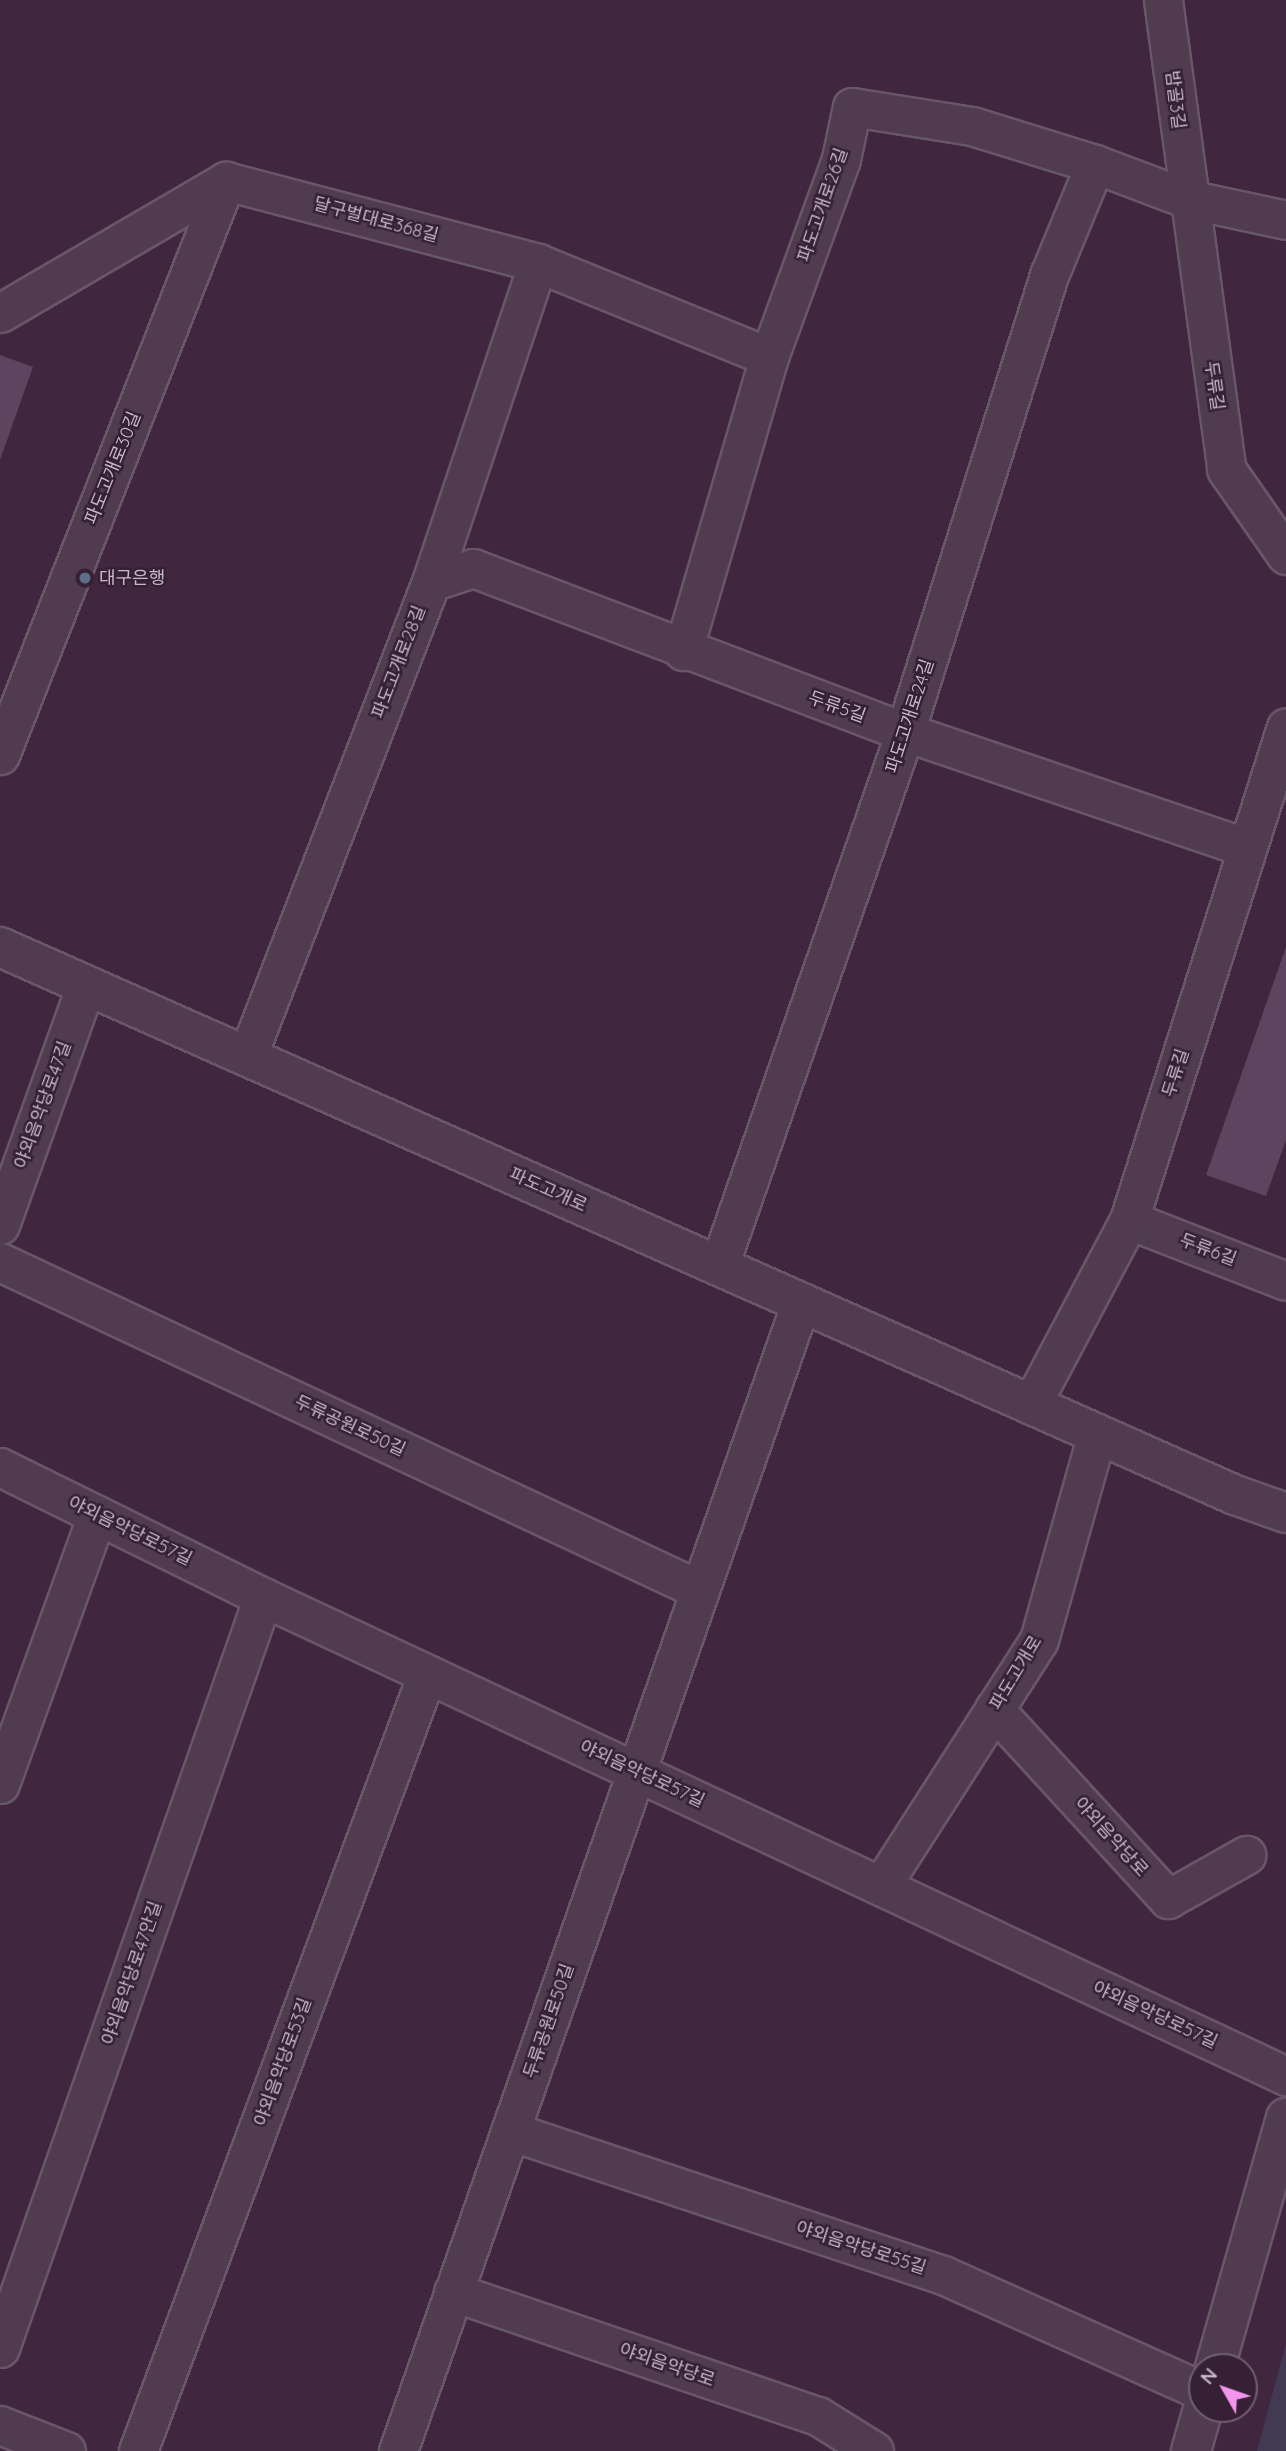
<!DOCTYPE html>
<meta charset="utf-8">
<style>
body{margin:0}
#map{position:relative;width:1286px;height:2451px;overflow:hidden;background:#40273f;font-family:Quicksand,"Noto Sans KR",sans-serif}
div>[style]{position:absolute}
.green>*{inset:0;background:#423a53}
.building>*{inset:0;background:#5f435f}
.roads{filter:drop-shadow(2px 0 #6a5669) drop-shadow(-2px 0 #6a5669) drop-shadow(0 2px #6a5669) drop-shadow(0 -2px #6a5669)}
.minor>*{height:37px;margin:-18.5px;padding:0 18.5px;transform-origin:18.5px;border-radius:18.5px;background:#503b4f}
.tertiary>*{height:38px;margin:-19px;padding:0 19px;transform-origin:19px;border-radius:19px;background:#503b4f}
.dots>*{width:19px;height:19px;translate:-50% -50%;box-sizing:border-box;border:4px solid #352034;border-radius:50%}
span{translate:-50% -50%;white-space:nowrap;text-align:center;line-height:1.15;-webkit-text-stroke:5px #352034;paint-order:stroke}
.street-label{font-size:18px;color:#cab8c9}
.poi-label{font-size:18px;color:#cab8c9}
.left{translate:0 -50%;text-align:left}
.north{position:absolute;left:1188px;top:2353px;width:70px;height:70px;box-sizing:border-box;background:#352034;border:2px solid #715d70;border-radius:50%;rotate:310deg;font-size:19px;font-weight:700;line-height:28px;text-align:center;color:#cab8c9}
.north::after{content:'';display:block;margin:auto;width:24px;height:32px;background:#f394ed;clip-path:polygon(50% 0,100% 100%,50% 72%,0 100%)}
</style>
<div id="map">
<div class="green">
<i style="clip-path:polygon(1286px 2344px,1286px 2451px,1257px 2451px)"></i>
</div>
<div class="building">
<i style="clip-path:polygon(0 355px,33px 367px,0 460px)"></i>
<i style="clip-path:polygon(1286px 947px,1286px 1140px,1266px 1196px,1206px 1175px)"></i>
</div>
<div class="roads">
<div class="minor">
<i style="left:1163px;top:0;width:473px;rotate:82.3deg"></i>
<i style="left:1226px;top:469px;width:105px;rotate:55.1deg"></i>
<i style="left:0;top:313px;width:262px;rotate:-30.3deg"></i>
<i style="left:226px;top:181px;width:323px;rotate:14.7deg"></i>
<i style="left:538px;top:263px;width:249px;rotate:22.1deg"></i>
<i style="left:431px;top:582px;width:44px;rotate:-18.4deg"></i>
<i style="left:473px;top:568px;width:462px;rotate:20.8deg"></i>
<i style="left:905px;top:732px;width:361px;rotate:18.7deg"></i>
<i style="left:683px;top:651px;width:306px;rotate:-73.7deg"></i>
<i style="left:769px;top:357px;width:211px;rotate:-70deg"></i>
<i style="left:841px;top:159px;width:53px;rotate:-78.1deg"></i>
<i style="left:852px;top:107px;width:121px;rotate:9deg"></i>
<i style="left:972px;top:126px;width:129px;rotate:17.2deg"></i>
<i style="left:1095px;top:164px;width:99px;rotate:20.6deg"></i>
<i style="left:1188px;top:199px;width:100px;rotate:12.1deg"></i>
<i style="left:0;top:755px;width:617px;rotate:-68.51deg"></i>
<i style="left:247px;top:1057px;width:509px;rotate:-68.83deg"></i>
<i style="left:431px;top:582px;width:336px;rotate:-71.5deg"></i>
<i style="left:1129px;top:1220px;width:168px;rotate:21.2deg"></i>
<i style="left:0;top:1225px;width:255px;rotate:-70.3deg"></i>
<i style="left:0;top:1262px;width:773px;rotate:25.11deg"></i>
<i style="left:719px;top:1266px;width:565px;rotate:-70.8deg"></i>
<i style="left:905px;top:732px;width:481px;rotate:-72.5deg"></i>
<i style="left:1050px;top:273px;width:118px;rotate:-67.6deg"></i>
<i style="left:1031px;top:1405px;width:209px;rotate:-62.1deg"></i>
<i style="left:1129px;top:1220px;width:517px;rotate:-72.34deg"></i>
<i style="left:0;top:1467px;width:293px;rotate:26.3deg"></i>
<i style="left:263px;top:1597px;width:1130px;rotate:25.09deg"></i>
<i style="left:994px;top:1709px;width:258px;rotate:47.5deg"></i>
<i style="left:1168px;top:1899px;width:90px;rotate:-29.4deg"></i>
<i style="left:0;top:1784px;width:286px;rotate:-70.2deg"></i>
<i style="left:881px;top:1886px;width:292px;rotate:-57.3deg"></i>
<i style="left:1039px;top:1640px;width:214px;rotate:-74.3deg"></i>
<i style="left:510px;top:2131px;width:456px;rotate:18.4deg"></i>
<i style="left:943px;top:2275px;width:284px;rotate:24.1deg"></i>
<i style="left:453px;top:2292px;width:385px;rotate:18.8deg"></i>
<i style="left:818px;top:2416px;width:66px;rotate:32deg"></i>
<i style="left:0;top:2348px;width:796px;rotate:-70.7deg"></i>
<i style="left:0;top:2425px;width:71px;rotate:21.5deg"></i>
<i style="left:138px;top:2451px;width:829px;rotate:-69.6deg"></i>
<i style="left:398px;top:2451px;width:1218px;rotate:-70.67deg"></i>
</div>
<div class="tertiary">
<i style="left:0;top:947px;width:1351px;rotate:23.93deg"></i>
<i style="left:1235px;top:1495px;width:54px;rotate:19.4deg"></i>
<i style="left:1215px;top:2367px;width:259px;rotate:-74.1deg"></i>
<i style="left:1191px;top:2451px;width:44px;rotate:-74.1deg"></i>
</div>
</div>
<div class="dots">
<i style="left:85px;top:578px;background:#5c6f8a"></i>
</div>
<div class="street-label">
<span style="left:1175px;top:100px;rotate:83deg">밤골3길</span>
<span style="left:823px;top:205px;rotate:-71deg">파도고개로26길</span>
<span style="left:376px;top:220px;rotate:15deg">달구벌대로368길</span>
<span style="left:1214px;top:386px;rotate:82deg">두류길</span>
<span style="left:113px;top:468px;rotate:-68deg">파도고개로30길</span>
<span style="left:399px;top:662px;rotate:-69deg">파도고개로28길</span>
<span style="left:837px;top:707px;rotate:20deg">두류5길</span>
<span style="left:910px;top:716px;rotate:-72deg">파도고개로24길</span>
<span style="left:1176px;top:1073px;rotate:-72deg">두류길</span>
<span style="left:43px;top:1105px;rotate:-70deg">야외음악당로47길</span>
<span style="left:548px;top:1190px;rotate:24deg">파도고개로</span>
<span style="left:1208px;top:1250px;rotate:21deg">두류6길</span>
<span style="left:350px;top:1426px;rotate:25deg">두류공원로50길</span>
<span style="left:130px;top:1531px;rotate:26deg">야외음악당로57길</span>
<span style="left:1016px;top:1673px;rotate:-59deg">파도고개로</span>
<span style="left:642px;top:1774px;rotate:25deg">야외음악당로57길</span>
<span style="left:1111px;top:1837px;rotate:48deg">야외음악당로</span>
<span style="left:132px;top:1973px;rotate:-71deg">야외음악당로47안길</span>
<span style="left:1155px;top:2015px;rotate:25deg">야외음악당로57길</span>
<span style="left:549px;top:2021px;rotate:-71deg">두류공원로50길</span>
<span style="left:283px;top:2062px;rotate:-70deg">야외음악당로53길</span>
<span style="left:861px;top:2248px;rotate:18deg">야외음악당로55길</span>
<span style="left:667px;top:2365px;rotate:19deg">야외음악당로</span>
</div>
<div class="poi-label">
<span class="left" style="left:99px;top:578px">대구은행</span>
</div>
<div class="north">N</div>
</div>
